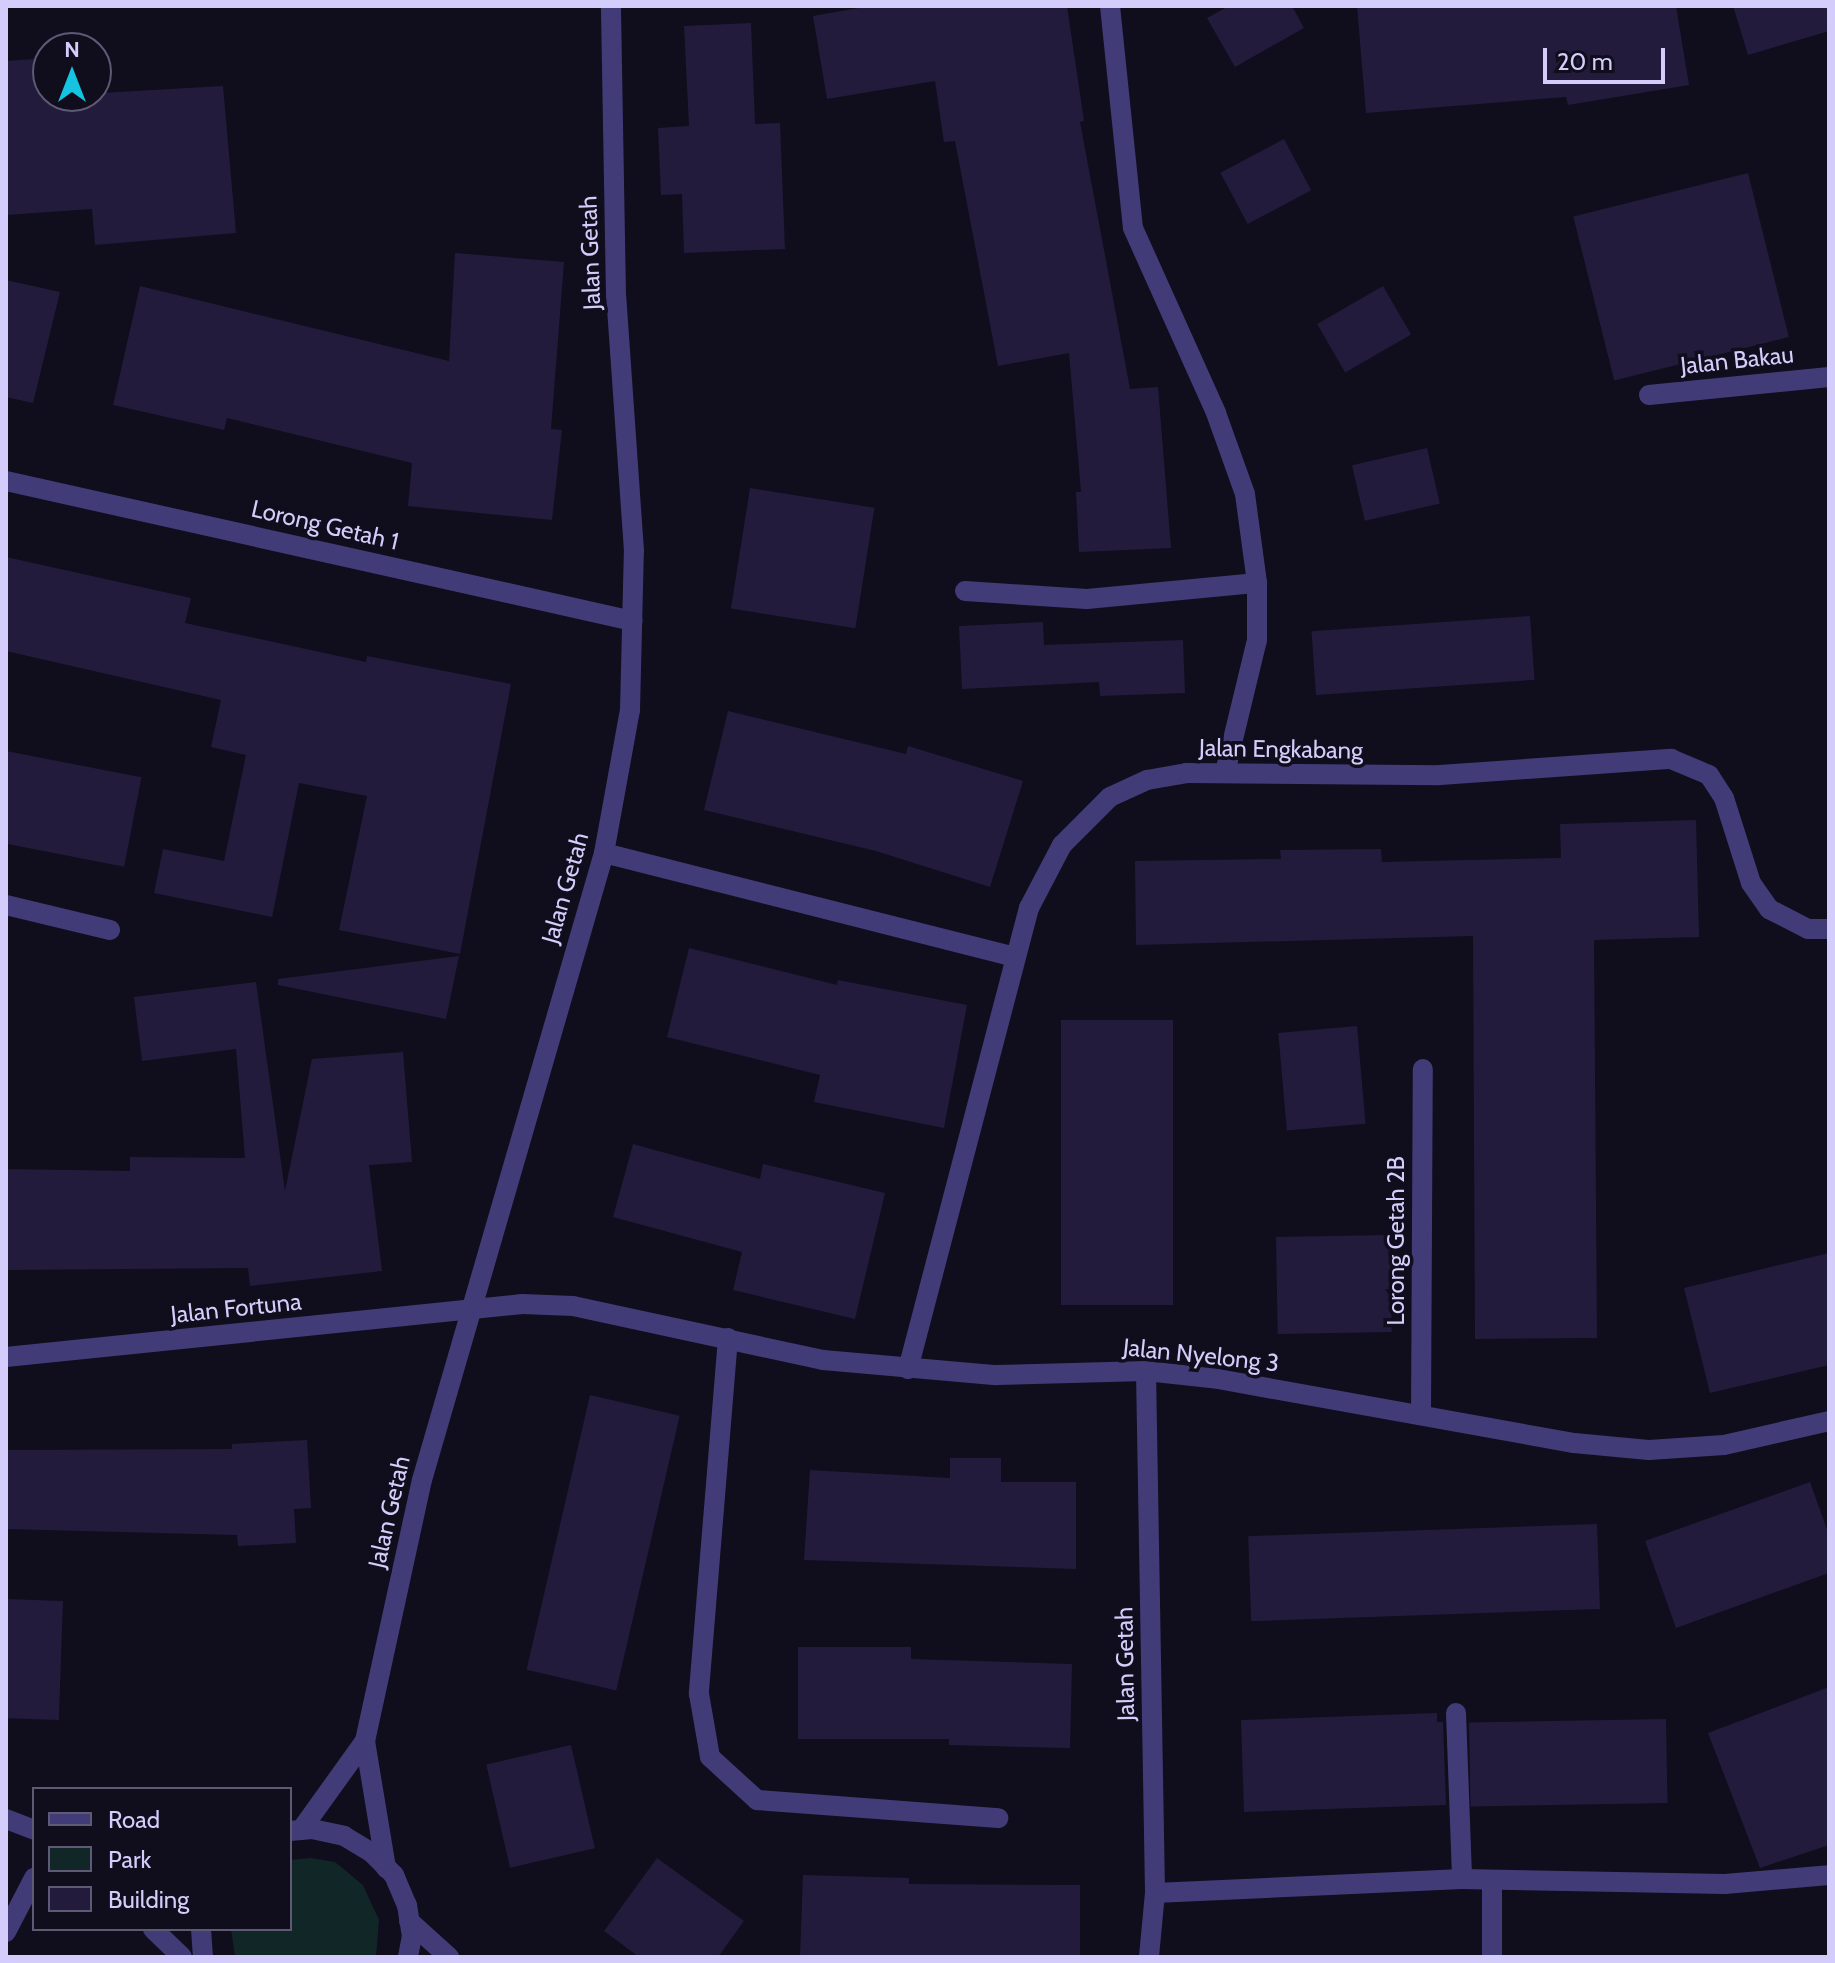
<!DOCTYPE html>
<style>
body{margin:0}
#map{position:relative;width:1835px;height:1963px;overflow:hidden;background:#100d1d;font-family:Cabin,sans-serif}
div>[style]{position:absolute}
.green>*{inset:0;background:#112626}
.building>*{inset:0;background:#231b3c;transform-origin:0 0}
.street>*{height:20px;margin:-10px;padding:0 10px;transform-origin:10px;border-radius:10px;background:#413c77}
span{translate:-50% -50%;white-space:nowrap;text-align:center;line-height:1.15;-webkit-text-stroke:7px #100d1d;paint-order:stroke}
.street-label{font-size:24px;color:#d4cdfb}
.frame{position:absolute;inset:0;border:8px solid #d4cdfb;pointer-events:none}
.legend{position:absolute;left:32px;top:1787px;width:260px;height:144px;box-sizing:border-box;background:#100d1d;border:2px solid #5e5a76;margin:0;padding:10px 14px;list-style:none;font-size:24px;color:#d4cdfb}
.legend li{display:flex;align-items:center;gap:16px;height:40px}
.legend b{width:40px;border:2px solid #5e5a76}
.north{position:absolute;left:32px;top:32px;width:80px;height:80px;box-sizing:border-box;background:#100d1d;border:2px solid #5e5a76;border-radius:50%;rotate:0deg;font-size:22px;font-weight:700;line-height:32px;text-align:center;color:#d4cdfb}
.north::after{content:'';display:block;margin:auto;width:28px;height:36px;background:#14c4e0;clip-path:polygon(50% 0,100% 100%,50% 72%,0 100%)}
.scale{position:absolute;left:1543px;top:48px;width:122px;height:36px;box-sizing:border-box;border:4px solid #d4cdfb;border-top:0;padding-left:10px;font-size:24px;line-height:28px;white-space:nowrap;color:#d4cdfb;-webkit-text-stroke:6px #100d1d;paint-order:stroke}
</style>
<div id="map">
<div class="green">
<i style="clip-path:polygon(311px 1858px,335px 1862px,363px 1885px,379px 1920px,376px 1957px,235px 1957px,231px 1929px,290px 1929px,290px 1860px)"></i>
</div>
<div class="building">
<i style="clip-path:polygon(870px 6px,1067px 6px,1084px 121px,1080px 122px,1130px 389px,1158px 387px,1171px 548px,1079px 552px,1076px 492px,1081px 492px,1069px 353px,998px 366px,955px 141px,944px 142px,935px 81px,827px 99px,813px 16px)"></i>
<i style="clip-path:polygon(1229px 6px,1292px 6px,1304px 28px,1235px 67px,1207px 18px)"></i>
<i style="clip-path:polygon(1357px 6px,1676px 6px,1689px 85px,1568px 105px,1566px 97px,1366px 113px)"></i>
<i style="clip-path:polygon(1733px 6px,1829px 6px,1829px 31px,1748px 55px)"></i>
<i style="clip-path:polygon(751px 23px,755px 124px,780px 123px,785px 249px,684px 253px,682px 194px,661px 195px,658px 128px,689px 126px,684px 26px)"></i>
<i style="clip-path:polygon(48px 58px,48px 96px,223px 86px,236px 233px,95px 245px,92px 209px,6px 215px,6px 61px)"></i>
<i style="left:1284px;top:139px;width:58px;height:72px;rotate:62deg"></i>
<i style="left:1748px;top:173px;width:169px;height:180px;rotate:76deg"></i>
<i style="clip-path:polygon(455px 253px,564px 262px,551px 429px,562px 430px,552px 520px,408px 506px,412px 463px,227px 418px,224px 430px,113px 405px,140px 286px,449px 361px)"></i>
<i style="clip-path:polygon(6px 280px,60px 292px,33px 403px,6px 397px)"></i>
<i style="left:1383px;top:286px;width:56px;height:76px;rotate:60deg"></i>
<i style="left:1427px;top:448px;width:57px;height:77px;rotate:77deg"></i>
<i style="left:750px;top:488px;width:126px;height:122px;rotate:9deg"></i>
<i style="clip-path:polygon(6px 557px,191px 598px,185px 623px,366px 662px,367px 656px,511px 684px,460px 954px,339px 930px,367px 796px,299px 783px,272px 917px,154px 893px,163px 849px,224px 861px,246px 755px,211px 747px,221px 700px,6px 651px)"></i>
<i style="left:1530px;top:616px;width:64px;height:219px;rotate:86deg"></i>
<i style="clip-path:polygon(1043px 622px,1044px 645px,1183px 640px,1185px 693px,1100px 696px,1099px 682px,962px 689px,959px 626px)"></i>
<i style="clip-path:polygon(728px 711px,906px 754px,908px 746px,1023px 781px,990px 887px,876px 851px,704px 810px)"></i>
<i style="left:6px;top:751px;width:138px;height:91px;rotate:11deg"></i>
<i style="clip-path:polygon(1696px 820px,1699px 937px,1594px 940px,1597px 1338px,1475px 1339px,1473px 936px,1136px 945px,1135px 861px,1281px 859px,1280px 850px,1381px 849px,1382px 862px,1561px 858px,1560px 824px)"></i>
<i style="clip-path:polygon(689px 948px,837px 985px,838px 980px,967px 1005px,944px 1128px,814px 1102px,820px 1075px,667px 1037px)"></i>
<i style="clip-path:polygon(459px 956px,446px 1019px,278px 985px,278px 979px)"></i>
<i style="clip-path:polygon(256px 982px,285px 1191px,312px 1059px,403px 1052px,412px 1162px,369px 1165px,382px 1271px,250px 1286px,248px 1268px,6px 1270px,6px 1169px,130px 1171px,130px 1157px,245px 1158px,236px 1049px,142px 1061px,134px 997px)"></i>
<i style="left:1061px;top:1020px;width:112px;height:285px"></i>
<i style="left:1357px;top:1026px;width:98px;height:79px;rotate:85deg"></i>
<i style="clip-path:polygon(633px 1144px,760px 1179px,763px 1164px,885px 1193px,855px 1319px,733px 1290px,742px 1252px,613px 1217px)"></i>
<i style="left:1390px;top:1235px;width:97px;height:114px;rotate:89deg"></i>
<i style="clip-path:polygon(1829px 1253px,1829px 1365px,1710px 1393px,1684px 1288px)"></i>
<i style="left:590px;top:1395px;width:92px;height:282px;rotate:13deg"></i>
<i style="clip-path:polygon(307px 1440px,311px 1508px,294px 1509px,296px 1543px,238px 1546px,237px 1535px,6px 1529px,6px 1450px,232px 1449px,232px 1444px)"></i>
<i style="clip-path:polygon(950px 1458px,1001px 1458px,1001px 1482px,1076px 1482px,1076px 1569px,804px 1560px,810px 1470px,950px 1478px)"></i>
<i style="clip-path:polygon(1810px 1482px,1829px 1535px,1829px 1573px,1676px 1628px,1645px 1541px)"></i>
<i style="left:1597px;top:1524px;width:85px;height:349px;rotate:88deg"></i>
<i style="left:6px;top:1599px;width:57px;height:119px;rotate:2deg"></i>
<i style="clip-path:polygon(798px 1647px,911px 1647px,911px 1659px,1072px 1664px,1070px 1748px,949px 1745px,949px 1739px,798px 1739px)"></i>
<i style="clip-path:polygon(1829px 1687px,1829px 1845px,1760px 1868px,1708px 1733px)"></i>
<i style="clip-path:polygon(1437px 1713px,1437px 1722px,1443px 1722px,1446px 1805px,1244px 1812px,1241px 1720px)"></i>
<i style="left:1666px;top:1719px;width:84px;height:197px;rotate:89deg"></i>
<i style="left:571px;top:1745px;width:106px;height:87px;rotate:77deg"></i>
<i style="clip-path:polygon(657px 1858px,744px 1921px,718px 1957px,639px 1957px,604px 1931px)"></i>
<i style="clip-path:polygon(803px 1875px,909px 1878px,909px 1884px,1080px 1885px,1080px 1957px,800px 1957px)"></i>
</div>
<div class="street">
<i style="left:1110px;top:6px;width:223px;rotate:84.1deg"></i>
<i style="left:1133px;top:228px;width:203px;rotate:65.8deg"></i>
<i style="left:1216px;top:413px;width:86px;rotate:70.3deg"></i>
<i style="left:1245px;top:494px;width:90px;rotate:82.3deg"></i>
<i style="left:1257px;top:583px;width:57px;rotate:90deg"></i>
<i style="left:1257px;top:640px;width:136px;rotate:103.6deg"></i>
<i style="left:1649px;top:395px;width:181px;rotate:-5.7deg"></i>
<i style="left:6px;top:481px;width:642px;rotate:12.59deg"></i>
<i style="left:965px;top:591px;width:122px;rotate:3.8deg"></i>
<i style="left:1087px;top:599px;width:171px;rotate:-5.4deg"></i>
<i style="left:604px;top:853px;width:423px;rotate:14.2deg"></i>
<i style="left:6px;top:905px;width:107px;rotate:13.5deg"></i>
<i style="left:728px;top:1338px;width:357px;rotate:94.7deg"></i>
<i style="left:699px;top:1694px;width:64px;rotate:80.1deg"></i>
<i style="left:710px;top:1757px;width:64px;rotate:42.5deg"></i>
<i style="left:757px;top:1800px;width:242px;rotate:4.3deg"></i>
<i style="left:6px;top:1357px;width:519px;rotate:-5.86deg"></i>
<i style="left:522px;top:1304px;width:51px;rotate:2.2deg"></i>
<i style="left:573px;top:1306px;width:256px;rotate:12.2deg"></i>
<i style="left:823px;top:1360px;width:174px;rotate:5deg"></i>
<i style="left:996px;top:1375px;width:150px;rotate:-1.5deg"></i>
<i style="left:1146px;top:1371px;width:72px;rotate:6.3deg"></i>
<i style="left:1218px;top:1379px;width:362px;rotate:10.2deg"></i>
<i style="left:1574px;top:1443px;width:75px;rotate:5.3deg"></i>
<i style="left:1649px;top:1450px;width:75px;rotate:-3.8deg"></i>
<i style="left:1724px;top:1445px;width:108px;rotate:-12.9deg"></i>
<i style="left:908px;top:1369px;width:477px;rotate:-75.3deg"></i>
<i style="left:1029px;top:908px;width:71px;rotate:-62.4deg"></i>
<i style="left:1062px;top:845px;width:68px;rotate:-45deg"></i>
<i style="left:1110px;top:797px;width:41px;rotate:-24.7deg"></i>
<i style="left:1147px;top:780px;width:40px;rotate:-10deg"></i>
<i style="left:1186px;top:773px;width:254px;rotate:0.5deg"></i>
<i style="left:1440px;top:775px;width:232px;rotate:-4deg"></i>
<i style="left:1671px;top:759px;width:41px;rotate:22.8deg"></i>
<i style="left:1709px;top:775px;width:27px;rotate:57deg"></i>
<i style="left:1724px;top:798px;width:89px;rotate:72.4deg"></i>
<i style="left:1751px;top:883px;width:32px;rotate:55deg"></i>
<i style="left:1769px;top:909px;width:44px;rotate:27.1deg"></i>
<i style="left:1808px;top:929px;width:21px"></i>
<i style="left:1146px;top:1371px;width:522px;rotate:89.01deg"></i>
<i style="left:1155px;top:1893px;width:64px;rotate:95.4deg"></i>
<i style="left:1421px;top:1413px;width:344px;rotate:-89.7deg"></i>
<i style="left:1456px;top:1713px;width:166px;rotate:87.9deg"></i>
<i style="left:6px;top:1819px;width:30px;rotate:21deg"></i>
<i style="left:301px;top:1830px;width:110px;rotate:-54.3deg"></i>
<i style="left:290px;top:1831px;width:22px;rotate:-5deg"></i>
<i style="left:312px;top:1829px;width:33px;rotate:12deg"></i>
<i style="left:344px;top:1836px;width:31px;rotate:31deg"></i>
<i style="left:371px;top:1852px;width:33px;rotate:45deg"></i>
<i style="left:394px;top:1875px;width:33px;rotate:67deg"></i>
<i style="left:407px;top:1905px;width:31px;rotate:81deg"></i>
<i style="left:412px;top:1936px;width:21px;rotate:101deg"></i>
<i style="left:386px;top:1868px;width:129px;rotate:-99.4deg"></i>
<i style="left:365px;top:1741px;width:267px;rotate:-77.7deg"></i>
<i style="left:422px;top:1480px;width:653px;rotate:-73.81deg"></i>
<i style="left:604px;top:853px;width:145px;rotate:-79.7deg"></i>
<i style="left:630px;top:710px;width:159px;rotate:-88.6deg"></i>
<i style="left:634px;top:551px;width:256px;rotate:-94deg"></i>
<i style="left:616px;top:296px;width:290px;rotate:-91deg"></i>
<i style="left:1155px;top:1893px;width:307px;rotate:-2.6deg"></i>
<i style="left:1462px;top:1879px;width:263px;rotate:1.1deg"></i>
<i style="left:1725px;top:1884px;width:104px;rotate:-4.9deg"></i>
<i style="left:409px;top:1921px;width:54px;rotate:42deg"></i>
<i style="left:153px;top:1929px;width:40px;rotate:44deg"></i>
<i style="left:201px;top:1929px;width:28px;rotate:86deg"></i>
<i style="left:6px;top:1932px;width:61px;rotate:-62.6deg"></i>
<i style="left:1492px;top:1957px;width:77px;rotate:-90deg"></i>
</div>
<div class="street-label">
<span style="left:590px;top:253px;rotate:-92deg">Jalan Getah</span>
<span style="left:1737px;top:360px;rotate:-6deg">Jalan Bakau</span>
<span style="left:325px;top:525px;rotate:13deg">Lorong Getah 1</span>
<span style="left:1281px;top:749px;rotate:1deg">Jalan Engkabang</span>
<span style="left:565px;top:888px;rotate:-74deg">Jalan Getah</span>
<span style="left:1396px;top:1241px;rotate:-90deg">Lorong Getah 2B</span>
<span style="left:236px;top:1308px;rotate:-6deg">Jalan Fortuna</span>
<span style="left:1201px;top:1355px;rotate:6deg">Jalan Nyelong 3</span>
<span style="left:389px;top:1512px;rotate:-77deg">Jalan Getah</span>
<span style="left:1125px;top:1664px;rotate:-91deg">Jalan Getah</span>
</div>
<div class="frame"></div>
<ul class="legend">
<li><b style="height:10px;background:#413c77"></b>Road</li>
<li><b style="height:22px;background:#112626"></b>Park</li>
<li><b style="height:22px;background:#231b3c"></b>Building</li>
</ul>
<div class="north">N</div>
<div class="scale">20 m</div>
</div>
